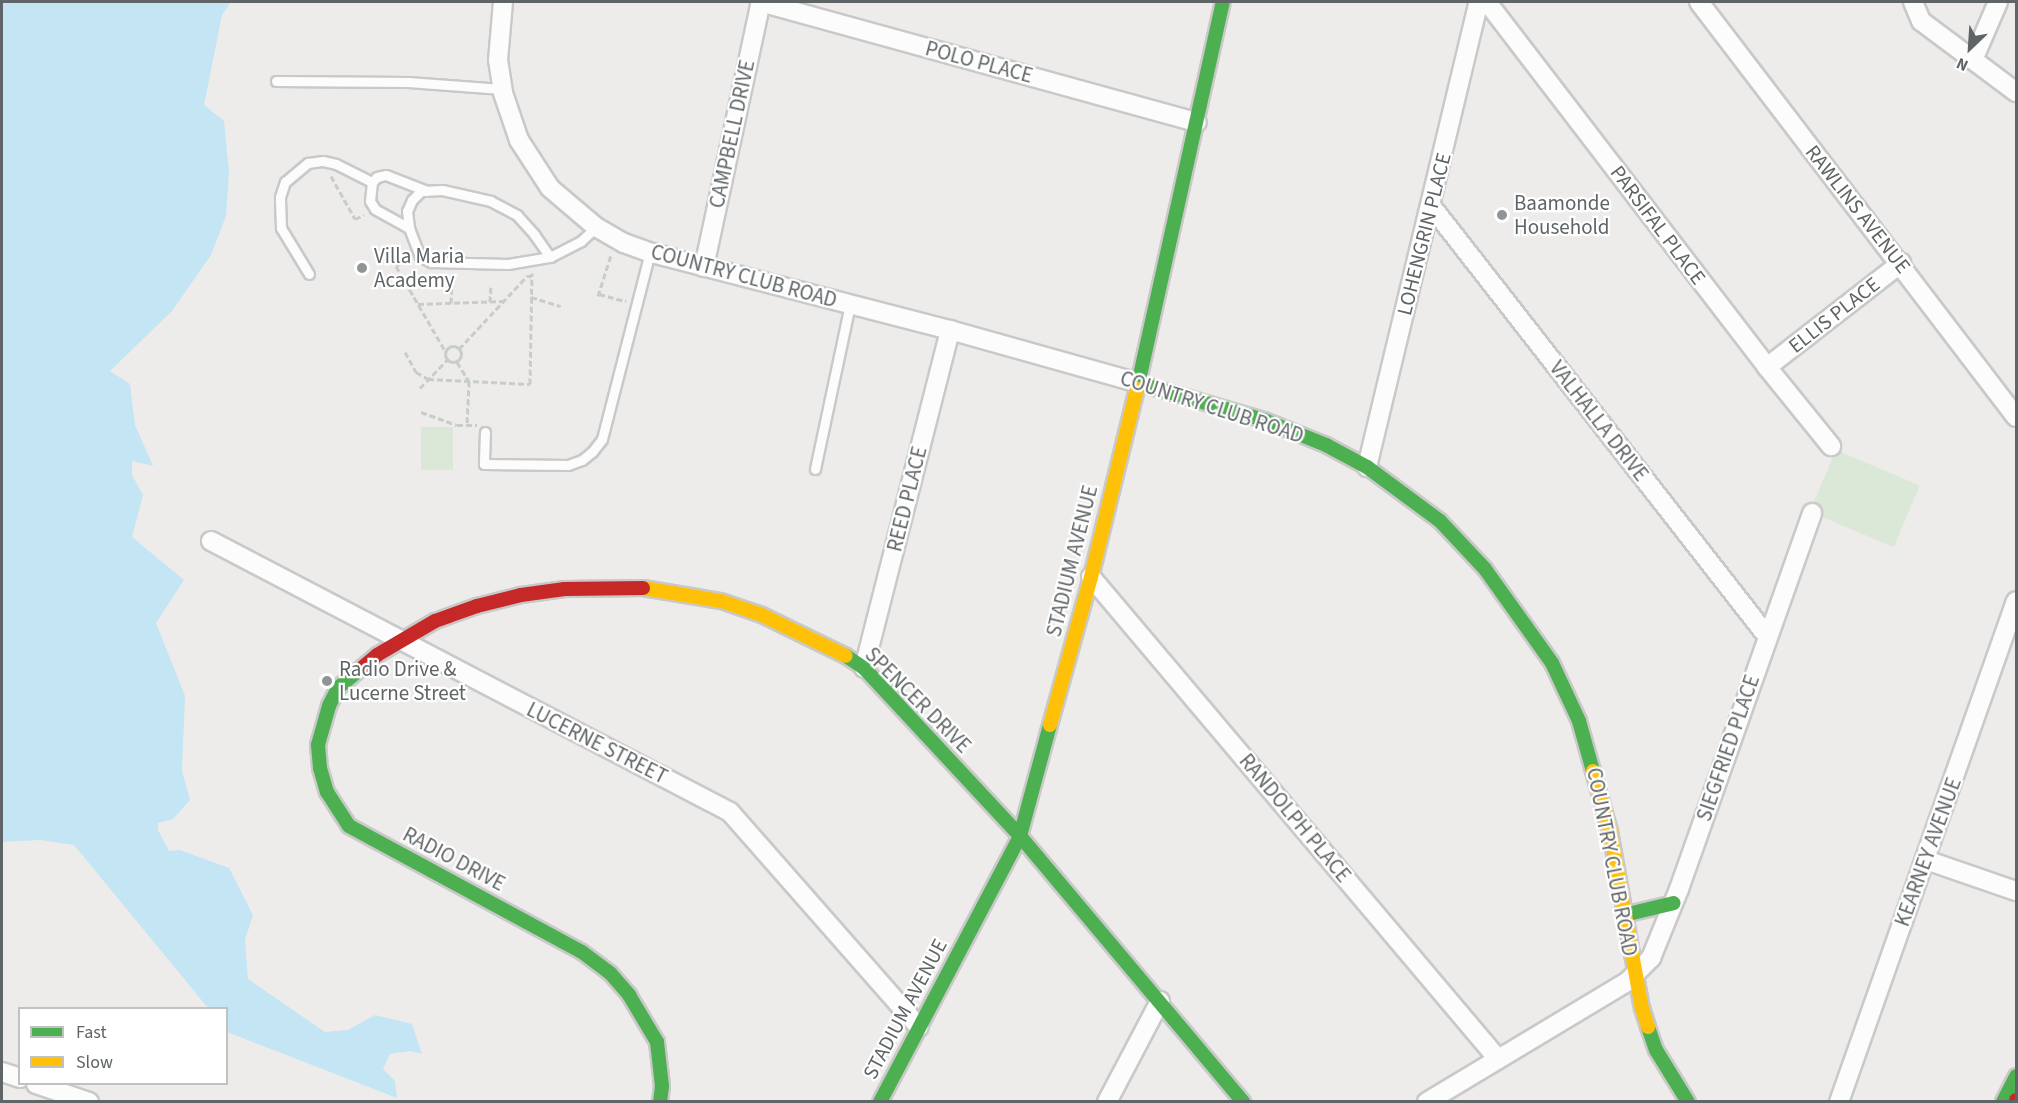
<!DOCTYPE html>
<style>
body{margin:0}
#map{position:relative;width:2018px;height:1103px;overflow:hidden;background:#eeecea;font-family:"Source Sans 3",sans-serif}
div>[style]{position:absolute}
.green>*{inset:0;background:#dbe8d7;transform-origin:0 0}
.water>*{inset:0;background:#c3e5f4}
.path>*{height:3px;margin-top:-1.5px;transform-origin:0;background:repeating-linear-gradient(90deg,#c8cccb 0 6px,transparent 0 9px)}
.path>.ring{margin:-1.5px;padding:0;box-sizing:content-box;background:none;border:3px solid #c8cccb;border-radius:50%}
.roads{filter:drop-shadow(2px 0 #c9c9c9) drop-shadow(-2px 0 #c9c9c9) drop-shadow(0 2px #c9c9c9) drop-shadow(0 -2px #c9c9c9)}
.lane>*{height:9px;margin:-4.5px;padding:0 4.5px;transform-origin:4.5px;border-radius:4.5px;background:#fcfcfc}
.street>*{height:18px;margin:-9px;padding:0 9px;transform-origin:9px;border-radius:9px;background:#fcfcfc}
.fast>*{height:14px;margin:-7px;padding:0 7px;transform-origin:7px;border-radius:7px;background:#4caf50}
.slow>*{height:14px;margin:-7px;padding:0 7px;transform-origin:7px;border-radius:7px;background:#ffc107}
.jam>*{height:14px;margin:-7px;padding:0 7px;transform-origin:7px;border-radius:7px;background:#c62828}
.dots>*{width:16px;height:16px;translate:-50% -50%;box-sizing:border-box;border:3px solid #fff;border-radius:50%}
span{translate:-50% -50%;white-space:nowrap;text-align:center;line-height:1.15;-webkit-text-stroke:4.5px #fff;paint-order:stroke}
.street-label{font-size:21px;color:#5f6467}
.poi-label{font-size:21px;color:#5f6467}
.left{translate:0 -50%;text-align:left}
.frame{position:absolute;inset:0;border:3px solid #5f6467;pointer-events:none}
.legend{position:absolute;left:18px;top:1007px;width:210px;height:78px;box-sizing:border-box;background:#fff;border:2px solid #bfc1c2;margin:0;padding:8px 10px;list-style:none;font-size:18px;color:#5f6467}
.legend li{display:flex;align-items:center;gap:12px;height:30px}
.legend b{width:30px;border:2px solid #bfc1c2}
.north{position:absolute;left:1940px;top:18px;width:60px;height:60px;-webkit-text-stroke:4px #fff;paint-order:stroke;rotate:205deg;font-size:16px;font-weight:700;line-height:24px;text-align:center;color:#5f6467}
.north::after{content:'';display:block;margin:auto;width:21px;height:27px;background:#5f6467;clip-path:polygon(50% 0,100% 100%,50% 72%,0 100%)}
</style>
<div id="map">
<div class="green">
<i style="left:421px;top:427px;width:32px;height:43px"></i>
<i style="left:1836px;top:450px;width:91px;height:67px;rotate:23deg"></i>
</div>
<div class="water">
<i style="clip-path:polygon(2px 2px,231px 2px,222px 15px,204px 105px,224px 121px,229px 172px,226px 216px,211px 255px,172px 311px,110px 371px,130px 384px,135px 425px,153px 466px,132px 461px,132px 475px,143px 495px,132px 537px,184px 580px,156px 623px,185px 696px,182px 771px,190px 800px,173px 819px,158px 823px,158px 830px,169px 851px,180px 850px,229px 868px,253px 915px,245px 940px,248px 979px,325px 1032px,348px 1030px,375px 1015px,412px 1024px,422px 1054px,410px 1051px,390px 1054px,383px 1069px,395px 1081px,397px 1098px,227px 1032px,226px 1008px,208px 1008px,74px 845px,40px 840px,2px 842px)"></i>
</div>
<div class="path">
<i style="left:331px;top:176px;width:49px;rotate:60.8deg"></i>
<i style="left:355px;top:219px;width:10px;rotate:-24deg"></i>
<i style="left:409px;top:257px;width:16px;rotate:145deg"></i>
<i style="left:396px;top:266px;width:98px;rotate:60deg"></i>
<i style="left:599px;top:294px;width:28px;rotate:15deg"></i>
<i style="left:598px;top:296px;width:43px;rotate:-72.4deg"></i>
<i style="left:531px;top:297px;width:31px;rotate:17deg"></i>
<i style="left:490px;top:302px;width:17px;rotate:-87deg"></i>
<i style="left:451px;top:303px;width:19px;rotate:-87deg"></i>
<i style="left:418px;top:304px;width:85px;rotate:-2deg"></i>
<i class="ring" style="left:445px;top:346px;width:13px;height:13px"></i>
<i style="left:459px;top:349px;width:100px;rotate:-47deg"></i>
<i style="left:527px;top:276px;width:4px"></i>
<i style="left:405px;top:352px;width:23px;rotate:61deg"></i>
<i style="left:416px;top:372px;width:14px;rotate:30deg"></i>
<i style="left:428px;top:379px;width:102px;rotate:2.8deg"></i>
<i style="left:530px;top:384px;width:111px;rotate:-89deg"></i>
<i style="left:457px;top:362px;width:22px;rotate:58deg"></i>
<i style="left:469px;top:381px;width:44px;rotate:92.6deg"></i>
<i style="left:420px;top:388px;width:39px;rotate:-46deg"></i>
<i style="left:421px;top:412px;width:38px;rotate:20deg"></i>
<i style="left:457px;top:425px;width:20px"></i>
</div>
<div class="roads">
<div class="lane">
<i style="left:276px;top:81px;width:132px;rotate:0.4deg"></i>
<i style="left:408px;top:82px;width:94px;rotate:4.3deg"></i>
<i style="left:409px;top:228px;width:39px;rotate:-151deg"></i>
<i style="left:375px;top:209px;width:9px;rotate:-122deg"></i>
<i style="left:370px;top:201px;width:19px;rotate:-84deg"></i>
<i style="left:372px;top:182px;width:7px;rotate:-45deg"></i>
<i style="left:377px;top:177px;width:9px;rotate:-13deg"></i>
<i style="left:386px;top:175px;width:44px;rotate:21.3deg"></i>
<i style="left:550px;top:257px;width:28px;rotate:-125deg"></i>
<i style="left:534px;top:234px;width:25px;rotate:-132deg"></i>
<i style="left:517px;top:215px;width:30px;rotate:-152deg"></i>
<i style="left:491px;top:201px;width:50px;rotate:-167.3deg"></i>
<i style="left:442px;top:190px;width:21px;rotate:177deg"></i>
<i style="left:421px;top:191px;width:13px;rotate:135deg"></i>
<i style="left:412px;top:200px;width:12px;rotate:114deg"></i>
<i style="left:407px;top:211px;width:17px;rotate:83deg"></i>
<i style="left:409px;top:228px;width:30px;rotate:69deg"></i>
<i style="left:420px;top:256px;width:13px;rotate:29deg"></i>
<i style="left:431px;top:262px;width:77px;rotate:1.5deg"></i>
<i style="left:508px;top:264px;width:43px;rotate:-9.5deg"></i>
<i style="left:550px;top:257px;width:35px;rotate:-27deg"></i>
<i style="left:581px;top:241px;width:21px;rotate:-43deg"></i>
<i style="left:309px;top:274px;width:54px;rotate:-121.3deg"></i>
<i style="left:281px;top:228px;width:31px;rotate:-92deg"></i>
<i style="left:280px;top:197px;width:16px;rotate:-72deg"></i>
<i style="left:285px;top:182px;width:30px;rotate:-40deg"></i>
<i style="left:308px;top:163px;width:15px;rotate:-8deg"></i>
<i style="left:323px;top:161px;width:13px;rotate:13deg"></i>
<i style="left:336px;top:164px;width:40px;rotate:26.6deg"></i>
<i style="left:485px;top:432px;width:32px;rotate:92deg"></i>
<i style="left:484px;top:464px;width:84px;rotate:0.7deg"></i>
<i style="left:568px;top:465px;width:15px;rotate:-20deg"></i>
<i style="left:582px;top:460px;width:13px;rotate:-39deg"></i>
<i style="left:592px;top:452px;width:16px;rotate:-52deg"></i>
<i style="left:602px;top:439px;width:193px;rotate:-75.6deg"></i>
<i style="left:815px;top:469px;width:169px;rotate:-78deg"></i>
</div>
<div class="street">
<i style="left:503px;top:2px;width:58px;rotate:94.9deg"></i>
<i style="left:498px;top:60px;width:33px;rotate:81deg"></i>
<i style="left:503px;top:93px;width:50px;rotate:71.2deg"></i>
<i style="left:519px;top:140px;width:57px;rotate:57.1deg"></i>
<i style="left:550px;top:188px;width:60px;rotate:40.3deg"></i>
<i style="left:596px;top:227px;width:32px;rotate:30deg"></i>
<i style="left:624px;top:243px;width:30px;rotate:20deg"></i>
<i style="left:652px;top:253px;width:308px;rotate:14.5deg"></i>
<i style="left:950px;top:330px;width:195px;rotate:15.7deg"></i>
<i style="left:760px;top:2px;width:453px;rotate:15.4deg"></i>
<i style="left:1487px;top:2px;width:460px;rotate:52.5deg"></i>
<i style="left:1767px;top:367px;width:102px;rotate:51deg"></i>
<i style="left:1699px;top:2px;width:522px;rotate:52.63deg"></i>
<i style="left:1913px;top:2px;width:21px;rotate:67deg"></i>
<i style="left:1921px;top:21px;width:119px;rotate:36.8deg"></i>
<i style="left:1973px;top:60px;width:63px;rotate:-66.7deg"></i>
<i style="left:1432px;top:207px;width:544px;rotate:52.01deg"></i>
<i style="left:704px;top:267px;width:271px;rotate:-77.9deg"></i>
<i style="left:1767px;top:367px;width:170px;rotate:-37.8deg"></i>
<i style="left:1367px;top:467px;width:478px;rotate:-76.5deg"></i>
<i style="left:211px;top:541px;width:585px;rotate:27.57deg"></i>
<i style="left:730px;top:812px;width:286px;rotate:48.7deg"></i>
<i style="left:1091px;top:577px;width:631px;rotate:49.82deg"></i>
<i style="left:864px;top:668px;width:349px;rotate:-75.7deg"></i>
<i style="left:1926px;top:860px;width:95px;rotate:19deg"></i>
<i style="left:2px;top:1072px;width:19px;rotate:18deg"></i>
<i style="left:36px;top:1084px;width:56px;rotate:18.8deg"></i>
<i style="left:1107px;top:1102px;width:114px;rotate:-62.3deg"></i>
<i style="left:1427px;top:1102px;width:235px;rotate:-31deg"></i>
<i style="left:1628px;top:981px;width:33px;rotate:-45deg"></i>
<i style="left:1651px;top:958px;width:74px;rotate:-67.9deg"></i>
<i style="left:1679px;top:889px;width:399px;rotate:-70.5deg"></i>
<i style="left:1839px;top:1102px;width:531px;rotate:-70.54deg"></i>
</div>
<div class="fast">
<i style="left:1138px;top:383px;width:131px;rotate:16.4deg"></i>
<i style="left:1264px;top:420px;width:67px;rotate:22deg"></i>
<i style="left:1326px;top:445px;width:47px;rotate:28.2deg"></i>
<i style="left:1367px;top:467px;width:91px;rotate:36.5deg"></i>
<i style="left:1440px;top:521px;width:66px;rotate:46.8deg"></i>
<i style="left:1485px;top:569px;width:115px;rotate:54.5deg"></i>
<i style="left:1552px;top:663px;width:64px;rotate:65deg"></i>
<i style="left:1579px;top:721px;width:52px;rotate:74.4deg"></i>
<i style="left:1137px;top:389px;width:396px;rotate:-77.5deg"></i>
<i style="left:846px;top:656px;width:22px;rotate:34deg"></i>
<i style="left:864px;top:668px;width:229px;rotate:47.1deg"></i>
<i style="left:1020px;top:836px;width:347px;rotate:50deg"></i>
<i style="left:364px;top:666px;width:34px;rotate:140deg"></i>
<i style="left:338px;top:688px;width:20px;rotate:117deg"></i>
<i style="left:329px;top:706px;width:41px;rotate:105.8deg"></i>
<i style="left:318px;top:745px;width:23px;rotate:85deg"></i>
<i style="left:320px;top:768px;width:25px;rotate:74deg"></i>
<i style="left:327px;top:792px;width:40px;rotate:57.1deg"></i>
<i style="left:349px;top:826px;width:265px;rotate:28.4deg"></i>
<i style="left:582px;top:952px;width:36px;rotate:37deg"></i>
<i style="left:611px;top:974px;width:28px;rotate:49deg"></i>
<i style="left:629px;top:995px;width:55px;rotate:59.2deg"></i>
<i style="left:657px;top:1042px;width:44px;rotate:83.5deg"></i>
<i style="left:662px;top:1086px;width:16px;rotate:97deg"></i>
<i style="left:1624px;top:915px;width:51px;rotate:-13.5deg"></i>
<i style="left:1648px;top:1027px;width:24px;rotate:71deg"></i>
<i style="left:1656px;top:1050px;width:61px;rotate:58.4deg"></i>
<i style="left:880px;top:1102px;width:301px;rotate:-62.2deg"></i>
<i style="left:1020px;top:836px;width:115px;rotate:-74.9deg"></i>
<i style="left:2003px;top:1102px;width:29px;rotate:-63deg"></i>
</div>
<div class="slow">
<i style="left:643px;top:588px;width:79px;rotate:9.5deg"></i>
<i style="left:721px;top:601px;width:43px;rotate:18.9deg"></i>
<i style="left:762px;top:615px;width:93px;rotate:26deg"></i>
<i style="left:1050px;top:725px;width:154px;rotate:-74.5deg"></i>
<i style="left:1091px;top:577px;width:194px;rotate:-76.3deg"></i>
<i style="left:1593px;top:771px;width:62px;rotate:74.2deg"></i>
<i style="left:1610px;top:831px;width:180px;rotate:79.8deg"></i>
<i style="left:1642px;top:1008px;width:20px;rotate:72deg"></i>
</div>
<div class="jam">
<i style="left:364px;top:666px;width:17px;rotate:-40deg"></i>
<i style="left:377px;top:655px;width:67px;rotate:-30.4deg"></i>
<i style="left:435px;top:621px;width:45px;rotate:-19.7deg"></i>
<i style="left:477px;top:606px;width:45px;rotate:-14deg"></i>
<i style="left:521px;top:595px;width:44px;rotate:-7.8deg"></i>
<i style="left:565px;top:589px;width:78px;rotate:-0.7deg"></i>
<i style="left:2016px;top:1100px;width:2px;rotate:90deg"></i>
</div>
</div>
<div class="dots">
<i style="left:1502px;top:215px;background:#919495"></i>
<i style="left:362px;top:268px;background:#919495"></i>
<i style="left:327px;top:681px;background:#919495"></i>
</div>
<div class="street-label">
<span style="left:979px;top:62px;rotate:15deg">POLO PLACE</span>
<span style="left:732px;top:134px;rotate:-78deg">CAMPBELL DRIVE</span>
<span style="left:1858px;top:209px;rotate:52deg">RAWLINS AVENUE</span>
<span style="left:1658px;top:225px;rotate:53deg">PARSIFAL PLACE</span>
<span style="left:1424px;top:234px;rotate:-76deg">LOHENGRIN PLACE</span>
<span style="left:744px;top:276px;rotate:15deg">COUNTRY CLUB ROAD</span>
<span style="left:1834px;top:315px;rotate:-38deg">ELLIS PLACE</span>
<span style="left:1212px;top:407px;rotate:18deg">COUNTRY CLUB ROAD</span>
<span style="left:1599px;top:421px;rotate:52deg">VALHALLA DRIVE</span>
<span style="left:907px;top:499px;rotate:-76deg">REED PLACE</span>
<span style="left:1072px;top:561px;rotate:-76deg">STADIUM AVENUE</span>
<span style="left:918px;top:700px;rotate:45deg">SPENCER DRIVE</span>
<span style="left:597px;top:743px;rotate:27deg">LUCERNE STREET</span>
<span style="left:1728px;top:748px;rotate:-71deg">SIEGFRIED PLACE</span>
<span style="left:1295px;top:818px;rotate:50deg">RANDOLPH PLACE</span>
<span style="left:1928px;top:852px;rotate:-70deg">KEARNEY AVENUE</span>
<span style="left:454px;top:859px;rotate:28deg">RADIO DRIVE</span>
<span style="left:1612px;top:862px;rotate:79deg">COUNTRY CLUB ROAD</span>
<span style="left:905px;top:1009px;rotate:-62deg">STADIUM AVENUE</span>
</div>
<div class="poi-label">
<span class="left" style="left:1514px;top:215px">Baamonde<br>Household</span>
<span class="left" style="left:374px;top:268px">Villa Maria<br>Academy</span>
<span class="left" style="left:339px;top:681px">Radio Drive &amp;<br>Lucerne Street</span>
</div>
<div class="frame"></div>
<ul class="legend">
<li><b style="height:8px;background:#4caf50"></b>Fast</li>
<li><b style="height:8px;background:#ffc107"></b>Slow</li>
</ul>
<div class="north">N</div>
</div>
